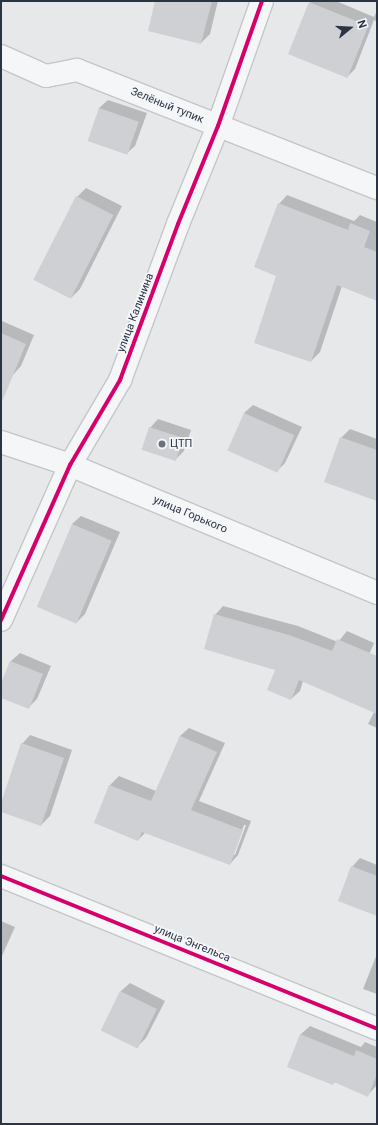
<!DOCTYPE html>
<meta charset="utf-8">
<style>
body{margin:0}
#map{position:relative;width:378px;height:1125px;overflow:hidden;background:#e6e8ea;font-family:Roboto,sans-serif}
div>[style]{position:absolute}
.shadow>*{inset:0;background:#0003}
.building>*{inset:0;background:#ced0d3;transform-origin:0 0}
.roads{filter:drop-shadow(1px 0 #c4c6c8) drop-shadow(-1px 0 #c4c6c8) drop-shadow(0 1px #c4c6c8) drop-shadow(0 -1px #c4c6c8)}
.minor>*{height:22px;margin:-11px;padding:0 11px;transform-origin:11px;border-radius:11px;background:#f5f6f7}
.cycleway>*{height:4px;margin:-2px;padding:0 2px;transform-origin:2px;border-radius:2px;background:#d6006c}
.dots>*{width:11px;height:11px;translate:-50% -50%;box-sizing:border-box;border:2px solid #f4f6f9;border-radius:50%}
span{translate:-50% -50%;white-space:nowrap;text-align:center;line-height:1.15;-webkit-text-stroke:3.5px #f4f6f9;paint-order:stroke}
.street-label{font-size:11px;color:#2b3445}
.poi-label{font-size:11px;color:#2b3445}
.left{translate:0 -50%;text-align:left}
.frame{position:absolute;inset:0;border:2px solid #2b3445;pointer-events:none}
.north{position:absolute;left:330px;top:8px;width:40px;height:40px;-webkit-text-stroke:3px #f4f6f9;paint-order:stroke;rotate:72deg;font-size:11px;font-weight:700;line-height:16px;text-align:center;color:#2b3445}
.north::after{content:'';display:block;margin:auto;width:14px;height:18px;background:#2b3445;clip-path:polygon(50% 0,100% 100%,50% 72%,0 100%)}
</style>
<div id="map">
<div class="shadow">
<i style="clip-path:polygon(156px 1px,218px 1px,210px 34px,201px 43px)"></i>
<i style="clip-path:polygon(311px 1px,336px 1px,374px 17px,377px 10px,377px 22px,374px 20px,355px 69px,346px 78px,310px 2px)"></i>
<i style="clip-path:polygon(108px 100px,147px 113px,135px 146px,126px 154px,99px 108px)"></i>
<i style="clip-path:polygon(86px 188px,122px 206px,80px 289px,71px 298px,77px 197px)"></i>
<i style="clip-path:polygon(287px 195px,354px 221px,360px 215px,377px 222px,377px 299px,342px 286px,320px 352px,311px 361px,277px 275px,279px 204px)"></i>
<i style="clip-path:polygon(2px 321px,34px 335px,21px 366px,13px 375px,1px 370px)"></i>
<i style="clip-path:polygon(253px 405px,302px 427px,285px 463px,277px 471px,244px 413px)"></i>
<i style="clip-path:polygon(158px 419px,191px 430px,184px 451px,175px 460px,150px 428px)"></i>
<i style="clip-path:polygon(350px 429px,377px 439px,377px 500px,341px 438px)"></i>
<i style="clip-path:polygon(81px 516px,120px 532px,85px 614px,76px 623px,72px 524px)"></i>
<i style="clip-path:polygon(223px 606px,298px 626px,338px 642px,347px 631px,374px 643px,368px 657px,377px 661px,377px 728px,368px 724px,374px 712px,303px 681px,300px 691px,291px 699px,276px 669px,215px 615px)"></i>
<i style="clip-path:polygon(20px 653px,51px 666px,37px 699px,28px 708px,1px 697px,1px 685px,11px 661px)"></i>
<i style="clip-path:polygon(evenodd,189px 728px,225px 743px,199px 801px,251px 821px,238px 855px,230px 864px,146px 832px,138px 840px,95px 822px,110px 785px,119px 776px,156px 791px,180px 736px,189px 728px,244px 825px,246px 825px,235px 855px,233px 855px,244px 825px)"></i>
<i style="clip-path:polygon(30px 735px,72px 750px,50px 816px,41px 825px,1px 811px,1px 806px,22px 744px)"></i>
<i style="clip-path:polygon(360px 858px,377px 865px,377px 915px,352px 867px)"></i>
<i style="clip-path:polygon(1px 921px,15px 927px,1px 958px)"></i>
<i style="clip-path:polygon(377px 954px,377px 994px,363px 989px)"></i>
<i style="clip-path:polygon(130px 983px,165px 1001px,146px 1038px,137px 1047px,102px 1030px,121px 991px)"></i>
<i style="clip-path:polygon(310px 1026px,361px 1047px,365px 1042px,377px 1047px,377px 1085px,368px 1095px,335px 1082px,332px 1084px,288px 1066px,301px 1034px)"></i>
</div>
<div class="building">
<i style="clip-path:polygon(155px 1px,212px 1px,201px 44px,148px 31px)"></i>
<i style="left:309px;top:2px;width:64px;height:56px;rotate:22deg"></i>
<i style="left:99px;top:108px;width:42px;height:35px;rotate:19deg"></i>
<i style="left:76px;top:196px;width:42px;height:94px;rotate:27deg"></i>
<i style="clip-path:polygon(278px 203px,348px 230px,350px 223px,370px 231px,364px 247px,377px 252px,377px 301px,337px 285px,311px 362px,254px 343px,276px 276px,254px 267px)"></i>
<i style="clip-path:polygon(1px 333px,26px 344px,1px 404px)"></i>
<i style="left:244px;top:413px;width:55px;height:41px;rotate:24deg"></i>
<i style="left:149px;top:427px;width:36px;height:24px;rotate:18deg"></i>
<i style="clip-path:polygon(340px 437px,377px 450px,377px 501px,324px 482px)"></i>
<i style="left:72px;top:524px;width:43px;height:90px;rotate:23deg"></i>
<i style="clip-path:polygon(214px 614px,289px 635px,332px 651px,337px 639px,377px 656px,377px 714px,299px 680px,291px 700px,267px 690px,275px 670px,204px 649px)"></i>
<i style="clip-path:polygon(10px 661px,43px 674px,29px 709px,1px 698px,1px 683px)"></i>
<i style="clip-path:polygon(180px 736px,217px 752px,191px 810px,243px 830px,230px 865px,142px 832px,138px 841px,94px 823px,109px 785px,151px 801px)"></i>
<i style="clip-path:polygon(21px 743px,64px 758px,41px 826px,1px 812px,1px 803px)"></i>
<i style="clip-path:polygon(351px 866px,377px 876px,377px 916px,338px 901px)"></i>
<i style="left:120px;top:991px;width:41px;height:44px;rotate:26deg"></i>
<i style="clip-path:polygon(300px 1034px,354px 1056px,356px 1050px,377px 1059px,377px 1074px,368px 1097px,334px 1082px,333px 1085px,287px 1067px)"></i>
</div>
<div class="roads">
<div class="minor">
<i style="left:1px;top:56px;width:49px;rotate:24deg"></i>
<i style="left:46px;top:76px;width:32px;rotate:-11deg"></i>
<i style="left:77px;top:70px;width:322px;rotate:21.5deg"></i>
<i style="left:1px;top:442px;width:73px;rotate:18.4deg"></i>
<i style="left:70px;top:465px;width:333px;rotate:22.6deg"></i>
<i style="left:1px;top:620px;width:170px;rotate:-66deg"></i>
<i style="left:70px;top:465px;width:99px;rotate:-59.5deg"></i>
<i style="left:120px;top:380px;width:166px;rotate:-69.6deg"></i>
<i style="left:178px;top:224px;width:106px;rotate:-67.8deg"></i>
<i style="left:218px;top:126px;width:133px;rotate:-70.6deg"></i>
<i style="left:1px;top:876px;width:406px;rotate:22.1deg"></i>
</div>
</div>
<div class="cycleway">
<i style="left:1px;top:620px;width:170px;rotate:-66deg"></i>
<i style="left:70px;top:465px;width:99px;rotate:-59.5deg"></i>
<i style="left:120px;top:380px;width:166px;rotate:-69.6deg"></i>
<i style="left:178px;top:224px;width:106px;rotate:-67.8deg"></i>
<i style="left:218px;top:126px;width:133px;rotate:-70.6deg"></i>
<i style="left:1px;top:876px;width:406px;rotate:22.1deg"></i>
</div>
<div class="dots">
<i style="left:162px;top:444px;background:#6c737f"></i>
</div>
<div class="street-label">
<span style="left:167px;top:106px;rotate:22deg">Зелёный тупик</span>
<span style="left:136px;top:313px;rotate:-69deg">улица Калинина</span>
<span style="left:190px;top:515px;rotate:23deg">улица Горького</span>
<span style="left:192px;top:944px;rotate:22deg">улица Энгельса</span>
</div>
<div class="poi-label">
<span class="left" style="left:170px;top:444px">ЦТП</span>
</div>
<div class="frame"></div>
<div class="north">N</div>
</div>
